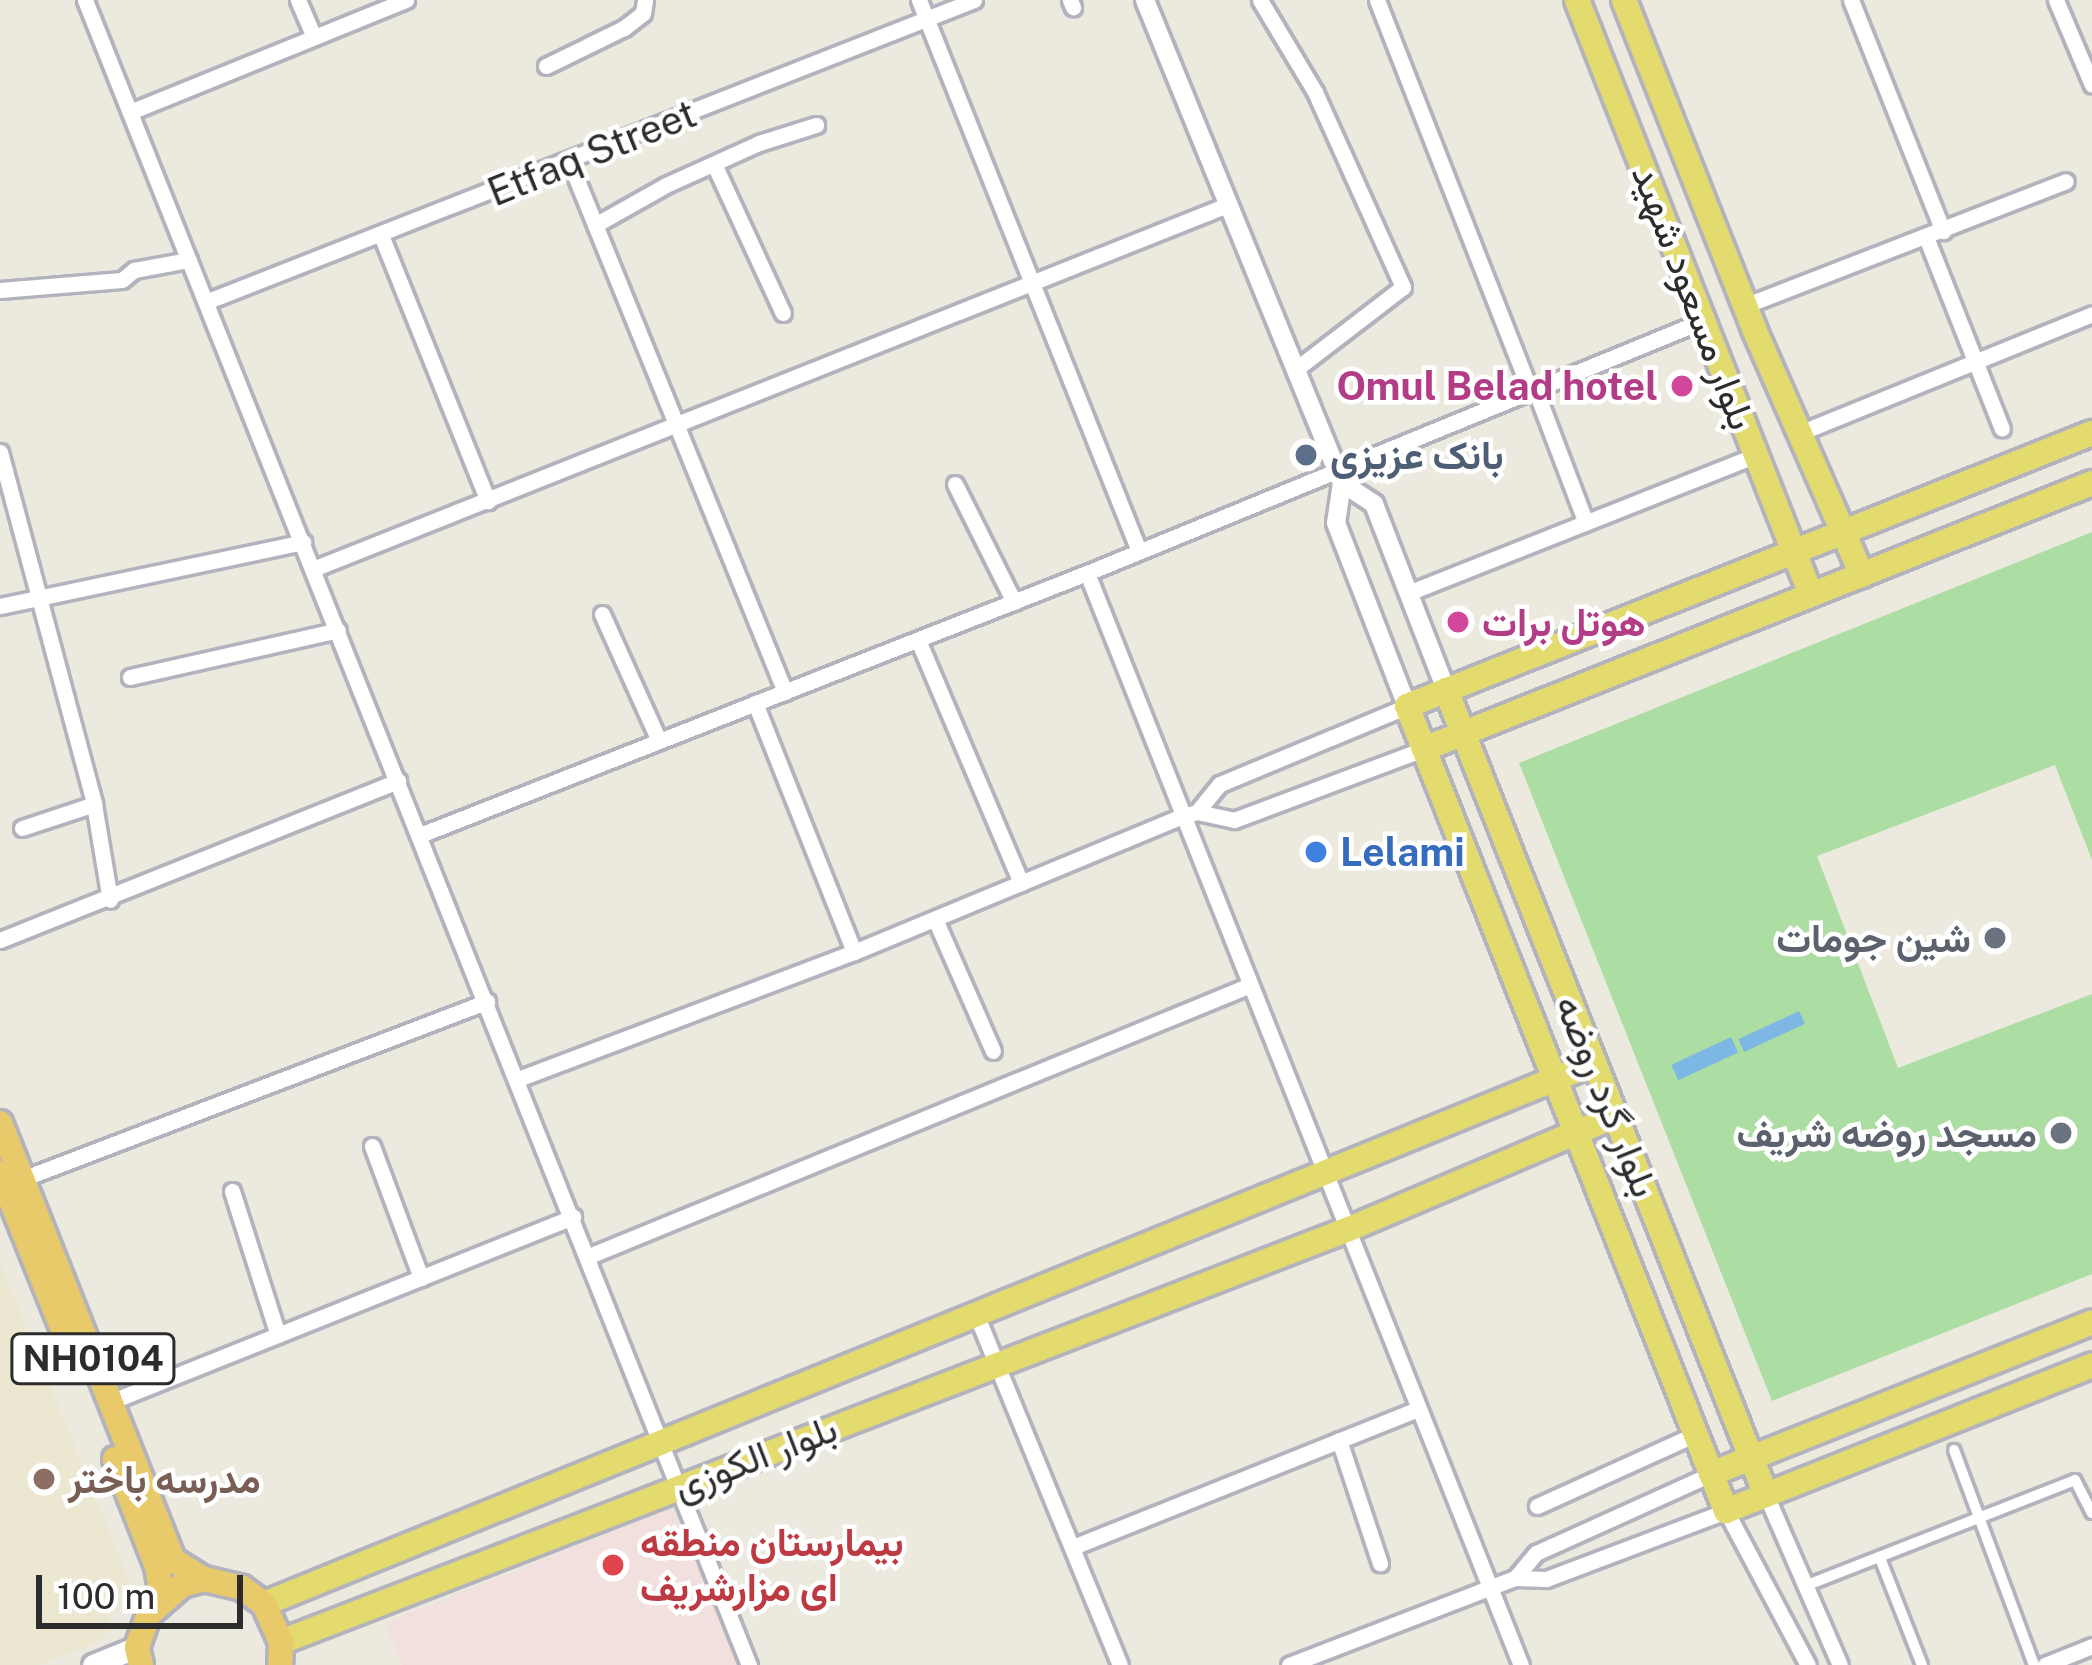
<!DOCTYPE html>
<meta charset="utf-8">
<style>
body{margin:0}
#map{position:relative;width:2092px;height:1665px;overflow:hidden;background:#ece9df;font-family:"Public Sans",Vazirmatn,sans-serif}
div>[style]{position:absolute}
.education>*{inset:0;background:#ece7d1}
.medical>*{inset:0;background:#f1e0de}
.green>*{inset:0;background:#acdda2}
.water>*{inset:0;background:#7db7e3;transform-origin:0 0}
.roads{filter:drop-shadow(3px 0 #b3b3be) drop-shadow(-3px 0 #b3b3be) drop-shadow(0 3px #b3b3be) drop-shadow(0 -3px #b3b3be)}
.pedestrian>*{height:10px;margin:-5px;padding:0 5px;transform-origin:5px;border-radius:5px;background:#fff}
.minor>*{height:15px;margin:-7.5px;padding:0 7.5px;transform-origin:7.5px;border-radius:7.5px;background:#fff}
.tertiary>*{height:18px;margin:-9px;padding:0 9px;transform-origin:9px;border-radius:9px;background:#fff}
.secondary>*{height:21px;margin:-10.5px;padding:0 10.5px;transform-origin:10.5px;border-radius:10.5px;background:#fff}
.primary>*{height:24px;margin:-12px;padding:0 12px;transform-origin:12px;border-radius:12px;background:#e3db6d}
.trunk>*{height:24px;margin:-12px;padding:0 12px;transform-origin:12px;border-radius:12px;background:#e8ca6a}
.dots>*{width:33px;height:33px;translate:-50% -50%;box-sizing:border-box;border:6px solid #fff;border-radius:50%}
span{translate:-50% -50%;white-space:nowrap;text-align:center;line-height:1.15;-webkit-text-stroke:9px #fff;paint-order:stroke}
.shield-label span{padding:3px 9px;background:#fff;border:3px solid;border-radius:9px;-webkit-text-stroke-width:0}
.shield-label{font-size:36px;color:#2c2c2c;font-weight:700}
.street-label{font-size:39px;color:#2c2c2c}
.hotel-label{font-size:39px;color:#b23c85;font-weight:700}
.right{translate:-100% -50%;text-align:right}
.left{translate:0 -50%;text-align:left}
.service-label{font-size:39px;color:#4e5e75;font-weight:700}
.shop-label{font-size:39px;color:#366cbe;font-weight:700}
.worship-label{font-size:39px;color:#5b616d;font-weight:700}
.education-label{font-size:39px;color:#785e54;font-weight:700}
.health-label{font-size:39px;color:#be3a42;font-weight:700}
.scale{position:absolute;left:36px;top:1575px;width:207px;height:54px;box-sizing:border-box;border:6px solid #2c2c2c;border-top:0;padding-left:15px;font-size:36px;line-height:42px;white-space:nowrap;color:#2c2c2c;-webkit-text-stroke:9px #fff;paint-order:stroke}
</style>
<div id="map">
<div class="education">
<i style="clip-path:polygon(0 1262px,130px 1583px,117px 1598px,103px 1640px,38px 1665px,0 1665px)"></i>
</div>
<div class="medical">
<i style="clip-path:polygon(674px 1507px,738px 1665px,402px 1665px,385px 1623px)"></i>
</div>
<div class="green">
<i style="clip-path:polygon(2092px 532px,2092px 860px,2055px 765px,1817px 856px,1898px 1068px,2092px 994px,2092px 1274px,1772px 1401px,1519px 763px)"></i>
</div>
<div class="water">
<i style="left:1799px;top:1011px;width:14px;height:67px;rotate:65deg"></i>
<i style="left:1731px;top:1037px;width:17px;height:66px;rotate:65deg"></i>
</div>
<div class="roads">
<div class="pedestrian">
<i style="left:1954px;top:1450px;width:229px;rotate:69.6deg"></i>
<i style="left:1880px;top:1558px;width:115px;rotate:68.6deg"></i>
<i style="left:1805px;top:1586px;width:290px;rotate:-21.4deg"></i>
<i style="left:2075px;top:1480px;width:37px;rotate:63deg"></i>
</div>
<div class="minor">
<i style="left:85px;top:0;width:1793px;rotate:68.26deg"></i>
<i style="left:298px;top:0;width:40px;rotate:66.6deg"></i>
<i style="left:919px;top:0;width:593px;rotate:68.23deg"></i>
<i style="left:1070px;top:0;width:8px;rotate:67deg"></i>
<i style="left:1260px;top:0;width:107px;rotate:59.1deg"></i>
<i style="left:1315px;top:92px;width:214px;rotate:65.7deg"></i>
<i style="left:1403px;top:287px;width:136px;rotate:142.5deg"></i>
<i style="left:1377px;top:0;width:420px;rotate:68.6deg"></i>
<i style="left:1851px;top:0;width:249px;rotate:68.3deg"></i>
<i style="left:2056px;top:0;width:92px;rotate:67deg"></i>
<i style="left:546px;top:66px;width:87px;rotate:-26deg"></i>
<i style="left:624px;top:28px;width:24px;rotate:-38deg"></i>
<i style="left:643px;top:13px;width:13px;rotate:-81deg"></i>
<i style="left:130px;top:112px;width:298px;rotate:-22.1deg"></i>
<i style="left:570px;top:163px;width:571px;rotate:67.88deg"></i>
<i style="left:714px;top:164px;width:164px;rotate:65.2deg"></i>
<i style="left:595px;top:225px;width:81px;rotate:-29.4deg"></i>
<i style="left:666px;top:185px;width:102px;rotate:-24.3deg"></i>
<i style="left:759px;top:143px;width:60px;rotate:-17.5deg"></i>
<i style="left:381px;top:235px;width:287px;rotate:68.1deg"></i>
<i style="left:1926px;top:237px;width:206px;rotate:68.4deg"></i>
<i style="left:0;top:290px;width:122px;rotate:-4.7deg"></i>
<i style="left:122px;top:280px;width:16px;rotate:-40deg"></i>
<i style="left:134px;top:270px;width:56px;rotate:-10.3deg"></i>
<i style="left:208px;top:301px;width:823px;rotate:-21.45deg"></i>
<i style="left:1744px;top:306px;width:345px;rotate:-21.2deg"></i>
<i style="left:1535px;top:389px;width:143px;rotate:69.2deg"></i>
<i style="left:1797px;top:434px;width:318px;rotate:-22.1deg"></i>
<i style="left:0;top:452px;width:364px;rotate:75deg"></i>
<i style="left:94px;top:804px;width:97px;rotate:80.5deg"></i>
<i style="left:955px;top:484px;width:132px;rotate:63.4deg"></i>
<i style="left:313px;top:569px;width:984px;rotate:-21.71deg"></i>
<i style="left:1087px;top:573px;width:1175px;rotate:68.33deg"></i>
<i style="left:1408px;top:593px;width:372px;rotate:-21.6deg"></i>
<i style="left:0;top:606px;width:310px;rotate:-11.9deg"></i>
<i style="left:602px;top:614px;width:139px;rotate:65.8deg"></i>
<i style="left:918px;top:640px;width:264px;rotate:67deg"></i>
<i style="left:130px;top:677px;width:213px;rotate:-12.7deg"></i>
<i style="left:755px;top:703px;width:268px;rotate:68.3deg"></i>
<i style="left:1197px;top:812px;width:36px;rotate:-51deg"></i>
<i style="left:1220px;top:784px;width:203px;rotate:-22.6deg"></i>
<i style="left:22px;top:828px;width:76px;rotate:-18.4deg"></i>
<i style="left:420px;top:835px;width:717px;rotate:-21.45deg"></i>
<i style="left:1087px;top:573px;width:670px;rotate:-22.28deg"></i>
<i style="left:935px;top:919px;width:144px;rotate:66.3deg"></i>
<i style="left:0;top:940px;width:429px;rotate:-21.8deg"></i>
<i style="left:518px;top:1079px;width:359px;rotate:-20.7deg"></i>
<i style="left:854px;top:952px;width:356px;rotate:-22.5deg"></i>
<i style="left:1183px;top:816px;width:15px;rotate:-16deg"></i>
<i style="left:1197px;top:812px;width:38px;rotate:12deg"></i>
<i style="left:1234px;top:820px;width:203px;rotate:-20.5deg"></i>
<i style="left:372px;top:1146px;width:141px;rotate:69.6deg"></i>
<i style="left:22px;top:1179px;width:498px;rotate:-20.9deg"></i>
<i style="left:232px;top:1191px;width:151px;rotate:72.3deg"></i>
<i style="left:589px;top:1256px;width:712px;rotate:-22.28deg"></i>
<i style="left:976px;top:1314px;width:379px;rotate:67.7deg"></i>
<i style="left:110px;top:1402px;width:499px;rotate:-21.8deg"></i>
<i style="left:1339px;top:1440px;width:130px;rotate:71.6deg"></i>
<i style="left:1766px;top:1495px;width:185px;rotate:66.5deg"></i>
<i style="left:1537px;top:1506px;width:175px;rotate:-24.4deg"></i>
<i style="left:1073px;top:1547px;width:372px;rotate:-21.8deg"></i>
<i style="left:1515px;top:1578px;width:33px;rotate:-50deg"></i>
<i style="left:1536px;top:1553px;width:192px;rotate:-24.3deg"></i>
<i style="left:1289px;top:1665px;width:242px;rotate:-21.1deg"></i>
<i style="left:1515px;top:1578px;width:31px;rotate:2deg"></i>
<i style="left:1546px;top:1579px;width:192px;rotate:-20.7deg"></i>
<i style="left:1726px;top:1511px;width:174px;rotate:62deg"></i>
<i style="left:2045px;top:1665px;width:51px;rotate:-22deg"></i>
</div>
<div class="tertiary">
<i style="left:1145px;top:0;width:522px;rotate:67.81deg"></i>
<i style="left:1342px;top:483px;width:40px;rotate:98.5deg"></i>
<i style="left:1336px;top:523px;width:196px;rotate:68.8deg"></i>
<i style="left:1342px;top:483px;width:38px;rotate:33deg"></i>
<i style="left:1374px;top:504px;width:199px;rotate:68.8deg"></i>
</div>
<div class="secondary">
<i style="left:93px;top:1665px;width:48px;rotate:-22.2deg"></i>
</div>
<div class="primary">
<i style="left:1577px;top:0;width:639px;rotate:68.53deg"></i>
<i style="left:1624px;top:0;width:354px;rotate:68.4deg"></i>
<i style="left:1754px;top:329px;width:269px;rotate:66.3deg"></i>
<i style="left:2092px;top:433px;width:737px;rotate:158.27deg"></i>
<i style="left:1407px;top:706px;width:866px;rotate:68.38deg"></i>
<i style="left:1726px;top:1511px;width:394px;rotate:-21.7deg"></i>
<i style="left:1446px;top:690px;width:866px;rotate:68.32deg"></i>
<i style="left:1424px;top:749px;width:719px;rotate:-21.71deg"></i>
<i style="left:1711px;top:1474px;width:410px;rotate:-21.7deg"></i>
<i style="left:264px;top:1604px;width:1436px;rotate:-22.13deg"></i>
<i style="left:281px;top:1642px;width:1145px;rotate:-21.14deg"></i>
<i style="left:1349px;top:1229px;width:289px;rotate:-23deg"></i>
</div>
<div class="trunk">
<i style="left:0;top:1123px;width:470px;rotate:68.4deg"></i>
<i style="left:173px;top:1560px;width:36px;rotate:32deg"></i>
<i style="left:0;top:1173px;width:201px;rotate:68.1deg"></i>
<i style="left:115px;top:1459px;width:115px;rotate:68.6deg"></i>
<i style="left:157px;top:1566px;width:32px;rotate:81deg"></i>
<i style="left:141px;top:1665px;width:18px;rotate:-103deg"></i>
<i style="left:137px;top:1647px;width:35px;rotate:-70deg"></i>
<i style="left:149px;top:1614px;width:44px;rotate:-41.3deg"></i>
<i style="left:182px;top:1585px;width:23px;rotate:-15deg"></i>
<i style="left:204px;top:1579px;width:39px;rotate:13deg"></i>
<i style="left:242px;top:1588px;width:27px;rotate:36deg"></i>
<i style="left:264px;top:1604px;width:42px;rotate:65.9deg"></i>
<i style="left:281px;top:1642px;width:23px;rotate:92deg"></i>
</div>
</div>
<div class="dots">
<i style="left:1682px;top:386px;background:#d1479c"></i>
<i style="left:1306px;top:455px;background:#5c6f8a"></i>
<i style="left:1458px;top:622px;background:#d1479c"></i>
<i style="left:1316px;top:852px;background:#3f7fe0"></i>
<i style="left:1995px;top:938px;background:#6b7280"></i>
<i style="left:2061px;top:1133px;background:#6b7280"></i>
<i style="left:44px;top:1479px;background:#8d6e63"></i>
<i style="left:613px;top:1565px;background:#e0444e"></i>
</div>
<div class="shield-label">
<span style="left:93px;top:1359px">NH0104</span>
</div>
<div class="street-label">
<span style="left:592px;top:153px;rotate:-22deg">Etfaq Street</span>
<span style="left:1694px;top:297px;rotate:69deg">بلوار مسعود شهید</span>
<span style="left:1607px;top:1096px;rotate:68deg">بلوار گرد روضه</span>
<span style="left:755px;top:1457px;rotate:-21deg">بلوار الکوزی</span>
</div>
<div class="hotel-label">
<span class="right" style="left:1658px;top:386px">Omul Belad hotel</span>
<span class="left" style="left:1482px;top:622px">هوتل برات</span>
</div>
<div class="service-label">
<span class="left" style="left:1330px;top:455px">بانک عزیزی</span>
</div>
<div class="shop-label">
<span class="left" style="left:1340px;top:852px">Lelami</span>
</div>
<div class="worship-label">
<span class="right" style="left:1971px;top:938px">شین جومات</span>
<span class="right" style="left:2037px;top:1133px">مسجد روضه شریف</span>
</div>
<div class="education-label">
<span class="left" style="left:68px;top:1479px">مدرسه باختر</span>
</div>
<div class="health-label">
<span class="left" style="left:640px;top:1565px">بیمارستان منطقه<br>ای مزارشریف</span>
</div>
<div class="scale">100 m</div>
</div>
